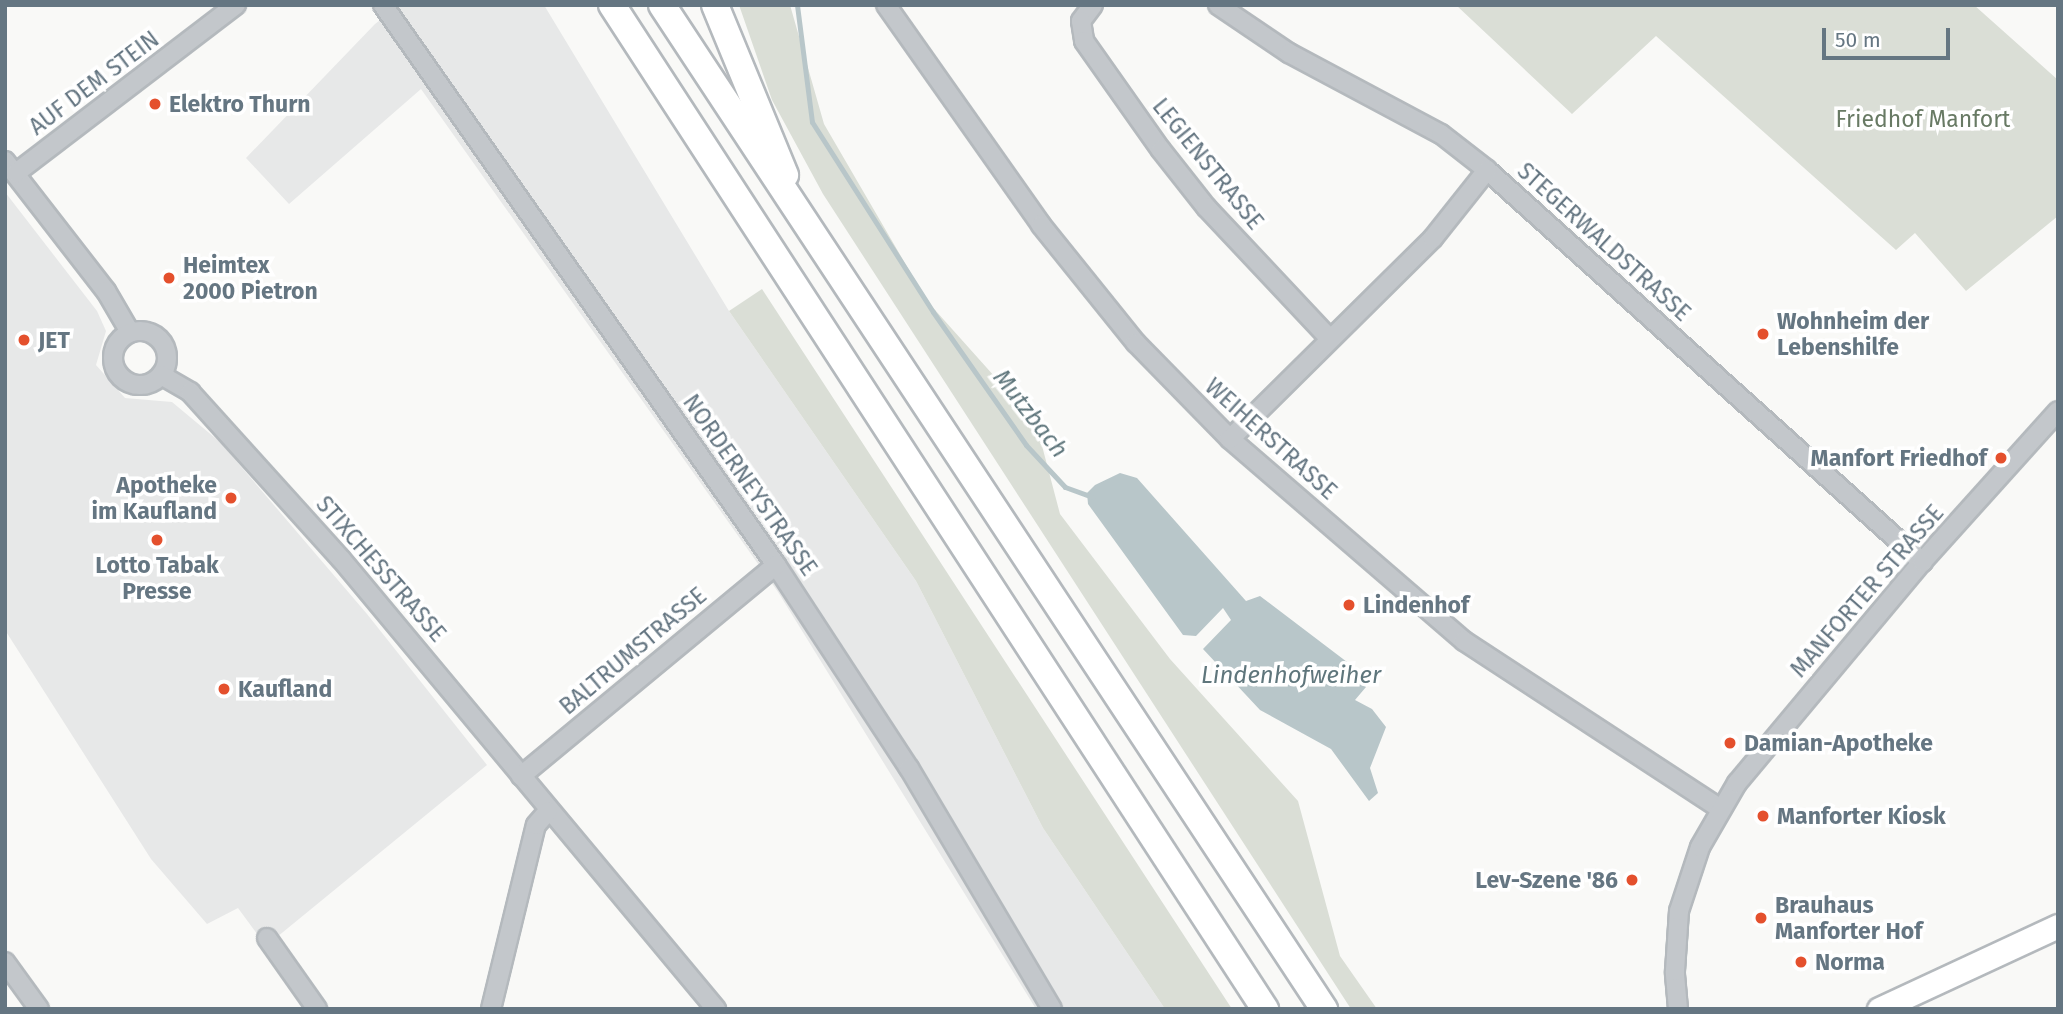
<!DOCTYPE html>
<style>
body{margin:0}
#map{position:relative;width:2063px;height:1014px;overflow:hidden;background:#f9f9f7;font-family:"Fira Sans",sans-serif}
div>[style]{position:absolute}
.built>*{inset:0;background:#e7e8e8}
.green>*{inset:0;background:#daded6}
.water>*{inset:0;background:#b8c6c9}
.stream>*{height:5px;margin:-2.5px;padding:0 2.5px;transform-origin:2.5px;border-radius:2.5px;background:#b8c6c9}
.roads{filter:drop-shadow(2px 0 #b4b9bd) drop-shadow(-2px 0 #b4b9bd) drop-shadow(0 2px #b4b9bd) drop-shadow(0 -2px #b4b9bd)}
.minor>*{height:18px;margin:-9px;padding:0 9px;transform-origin:9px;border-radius:9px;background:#c3c7cb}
.minor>.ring{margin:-9px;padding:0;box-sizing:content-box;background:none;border:18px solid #c3c7cb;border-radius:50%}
.major>*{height:23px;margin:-11.5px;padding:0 11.5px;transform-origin:11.5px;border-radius:11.5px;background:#fff}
.highway>*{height:26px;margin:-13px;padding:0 13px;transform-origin:13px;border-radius:13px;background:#fff}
.dots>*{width:19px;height:19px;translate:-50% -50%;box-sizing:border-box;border:4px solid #fff;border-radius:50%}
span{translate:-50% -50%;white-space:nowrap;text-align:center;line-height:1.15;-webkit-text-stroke:7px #fff;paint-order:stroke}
.street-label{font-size:23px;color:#657682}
.poi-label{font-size:23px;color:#657682;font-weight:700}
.left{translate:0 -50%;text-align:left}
.right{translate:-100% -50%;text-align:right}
.park-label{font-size:23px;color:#687a64}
.water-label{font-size:24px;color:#5f767c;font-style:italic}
.frame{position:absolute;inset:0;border:7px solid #657682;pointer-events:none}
.scale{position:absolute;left:1822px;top:28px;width:128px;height:32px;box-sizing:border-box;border:4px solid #657682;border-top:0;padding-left:9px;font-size:21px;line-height:24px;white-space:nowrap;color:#657682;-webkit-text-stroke:5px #fff;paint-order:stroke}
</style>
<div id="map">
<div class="built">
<i style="clip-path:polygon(400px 5px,544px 5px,729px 311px,916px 581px,1043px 828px,1165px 1009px,1036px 1009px,778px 592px,421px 89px,289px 204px,246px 158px,375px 24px)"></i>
<i style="clip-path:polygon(5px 192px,97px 311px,106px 331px,96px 365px,125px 398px,172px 402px,220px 442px,367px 614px,487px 765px,266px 946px,238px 908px,207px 924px,151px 859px,5px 630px)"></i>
</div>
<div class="green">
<i style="clip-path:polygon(739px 5px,790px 5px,824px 124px,927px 301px,1036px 423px,1060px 514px,1170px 659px,1298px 801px,1340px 956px,1377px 1009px,1351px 1009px,823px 194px,772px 100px)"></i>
<i style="clip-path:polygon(1456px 5px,1974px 5px,2058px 80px,2058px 216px,1966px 291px,1915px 233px,1896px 250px,1656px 36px,1572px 114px)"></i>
<i style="clip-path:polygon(762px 289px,1232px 1009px,1165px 1009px,1043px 828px,916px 581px,729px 311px)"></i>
</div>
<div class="water">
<i style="clip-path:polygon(1120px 473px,1137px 478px,1246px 601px,1260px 596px,1347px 662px,1366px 687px,1355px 700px,1372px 709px,1386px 727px,1370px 768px,1378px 793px,1369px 801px,1331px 749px,1260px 710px,1203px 649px,1231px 620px,1223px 608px,1196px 636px,1183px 635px,1088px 504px,1087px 493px,1095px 485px)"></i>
</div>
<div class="stream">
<i style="left:797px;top:5px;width:118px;rotate:82.7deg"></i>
<i style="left:812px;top:122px;width:225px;rotate:57.5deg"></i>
<i style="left:933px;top:312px;width:162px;rotate:55deg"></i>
<i style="left:1026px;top:445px;width:57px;rotate:47.1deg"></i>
<i style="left:1065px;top:487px;width:29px;rotate:20deg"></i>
</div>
<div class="roads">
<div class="minor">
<i style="left:383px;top:5px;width:684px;rotate:54.94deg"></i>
<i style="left:776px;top:565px;width:243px;rotate:56.8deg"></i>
<i style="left:909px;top:768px;width:280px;rotate:59.3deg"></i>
<i style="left:886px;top:5px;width:269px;rotate:54.8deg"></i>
<i style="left:1041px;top:225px;width:151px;rotate:51.2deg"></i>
<i style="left:1136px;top:343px;width:134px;rotate:45.6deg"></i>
<i style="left:1230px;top:439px;width:309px;rotate:40.8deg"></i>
<i style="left:1464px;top:641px;width:307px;rotate:33.2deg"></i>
<i style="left:1093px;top:5px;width:20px;rotate:127deg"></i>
<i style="left:1081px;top:21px;width:20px;rotate:81deg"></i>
<i style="left:1084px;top:41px;width:133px;rotate:54.8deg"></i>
<i style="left:1161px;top:150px;width:73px;rotate:51.7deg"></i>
<i style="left:1206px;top:207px;width:181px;rotate:46.8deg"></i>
<i style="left:1218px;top:5px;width:86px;rotate:34.1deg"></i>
<i style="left:1289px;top:53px;width:172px;rotate:28.1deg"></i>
<i style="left:1441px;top:134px;width:58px;rotate:38deg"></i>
<i style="left:1487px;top:170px;width:586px;rotate:42.02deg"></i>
<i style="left:5px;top:161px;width:165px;rotate:52.2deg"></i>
<i style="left:106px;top:291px;width:48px;rotate:59.7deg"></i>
<i style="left:16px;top:173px;width:277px;rotate:-37.4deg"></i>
<i class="ring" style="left:113px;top:331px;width:36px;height:36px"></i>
<i style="left:161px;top:375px;width:34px;rotate:30deg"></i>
<i style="left:190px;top:392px;width:225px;rotate:47.9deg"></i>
<i style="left:341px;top:559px;width:586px;rotate:50.19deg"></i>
<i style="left:1230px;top:439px;width:286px;rotate:-44.7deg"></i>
<i style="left:1433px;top:238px;width:87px;rotate:-51.5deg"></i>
<i style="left:521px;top:776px;width:331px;rotate:-39.6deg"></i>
<i style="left:267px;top:938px;width:87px;rotate:54.8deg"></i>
<i style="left:5px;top:962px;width:58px;rotate:54.1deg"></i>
<i style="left:491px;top:1009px;width:189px;rotate:-76.3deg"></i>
<i style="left:536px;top:825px;width:18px;rotate:-49deg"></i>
<i style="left:1678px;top:1009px;width:38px;rotate:-95deg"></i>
<i style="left:1675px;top:971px;width:60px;rotate:-86.2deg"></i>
<i style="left:1679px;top:911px;width:67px;rotate:-71.8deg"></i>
<i style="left:1700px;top:847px;width:74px;rotate:-60deg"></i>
<i style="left:1737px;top:783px;width:288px;rotate:-50.1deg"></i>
<i style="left:1922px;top:562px;width:203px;rotate:-48deg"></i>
</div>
<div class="major">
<i style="left:1879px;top:1009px;width:197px;rotate:-24.9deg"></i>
</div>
<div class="highway">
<i style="left:612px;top:5px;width:1198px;rotate:56.96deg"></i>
<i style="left:662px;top:5px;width:1203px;rotate:56.6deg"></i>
<i style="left:715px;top:5px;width:184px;rotate:67.6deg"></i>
</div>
</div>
<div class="dots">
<i style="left:155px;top:104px;background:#e4502d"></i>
<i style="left:169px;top:278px;background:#e4502d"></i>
<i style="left:1763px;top:334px;background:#e4502d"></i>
<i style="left:24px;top:340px;background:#e4502d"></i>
<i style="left:2001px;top:458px;background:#e4502d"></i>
<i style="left:231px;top:498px;background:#e4502d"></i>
<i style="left:157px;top:540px;background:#e4502d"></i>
<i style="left:1349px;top:605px;background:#e4502d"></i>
<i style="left:224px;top:689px;background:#e4502d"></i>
<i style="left:1730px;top:743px;background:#e4502d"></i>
<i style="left:1763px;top:816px;background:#e4502d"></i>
<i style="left:1632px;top:880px;background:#e4502d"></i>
<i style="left:1761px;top:918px;background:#e4502d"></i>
<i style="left:1801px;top:962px;background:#e4502d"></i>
</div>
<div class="street-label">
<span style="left:94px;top:83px;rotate:-37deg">AUF DEM STEIN</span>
<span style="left:1208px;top:164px;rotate:51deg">LEGIENSTRASSE</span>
<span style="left:1604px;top:242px;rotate:42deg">STEGERWALDSTRASSE</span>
<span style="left:1271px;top:439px;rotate:42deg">WEIHERSTRASSE</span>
<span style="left:750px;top:485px;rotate:55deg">NORDERNEYSTRASSE</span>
<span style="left:381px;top:569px;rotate:49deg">STIXCHESSTRASSE</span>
<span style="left:1867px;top:591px;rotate:-49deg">MANFORTER STRASSE</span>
<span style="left:633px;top:651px;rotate:-40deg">BALTRUMSTRASSE</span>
</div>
<div class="poi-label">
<span class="left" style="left:169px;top:104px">Elektro Thurn</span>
<span class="left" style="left:183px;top:278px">Heimtex<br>2000 Pietron</span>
<span class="left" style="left:1777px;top:334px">Wohnheim der<br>Lebenshilfe</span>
<span class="left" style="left:38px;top:340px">JET</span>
<span class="right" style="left:1987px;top:458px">Manfort Friedhof</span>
<span class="right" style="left:217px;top:498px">Apotheke<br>im Kaufland</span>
<span style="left:157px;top:578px">Lotto Tabak<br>Presse</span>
<span class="left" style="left:1363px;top:605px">Lindenhof</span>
<span class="left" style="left:238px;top:689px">Kaufland</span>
<span class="left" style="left:1744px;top:743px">Damian-Apotheke</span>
<span class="left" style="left:1777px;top:816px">Manforter Kiosk</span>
<span class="right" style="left:1618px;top:880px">Lev-Szene '86</span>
<span class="left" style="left:1775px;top:918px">Brauhaus<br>Manforter Hof</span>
<span class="left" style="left:1815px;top:962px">Norma</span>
</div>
<div class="park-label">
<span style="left:1923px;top:119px">Friedhof Manfort</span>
</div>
<div class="water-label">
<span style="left:1030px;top:414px;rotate:52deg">Mutzbach</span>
<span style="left:1291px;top:676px">Lindenhofweiher</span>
</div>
<div class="frame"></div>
<div class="scale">50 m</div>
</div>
